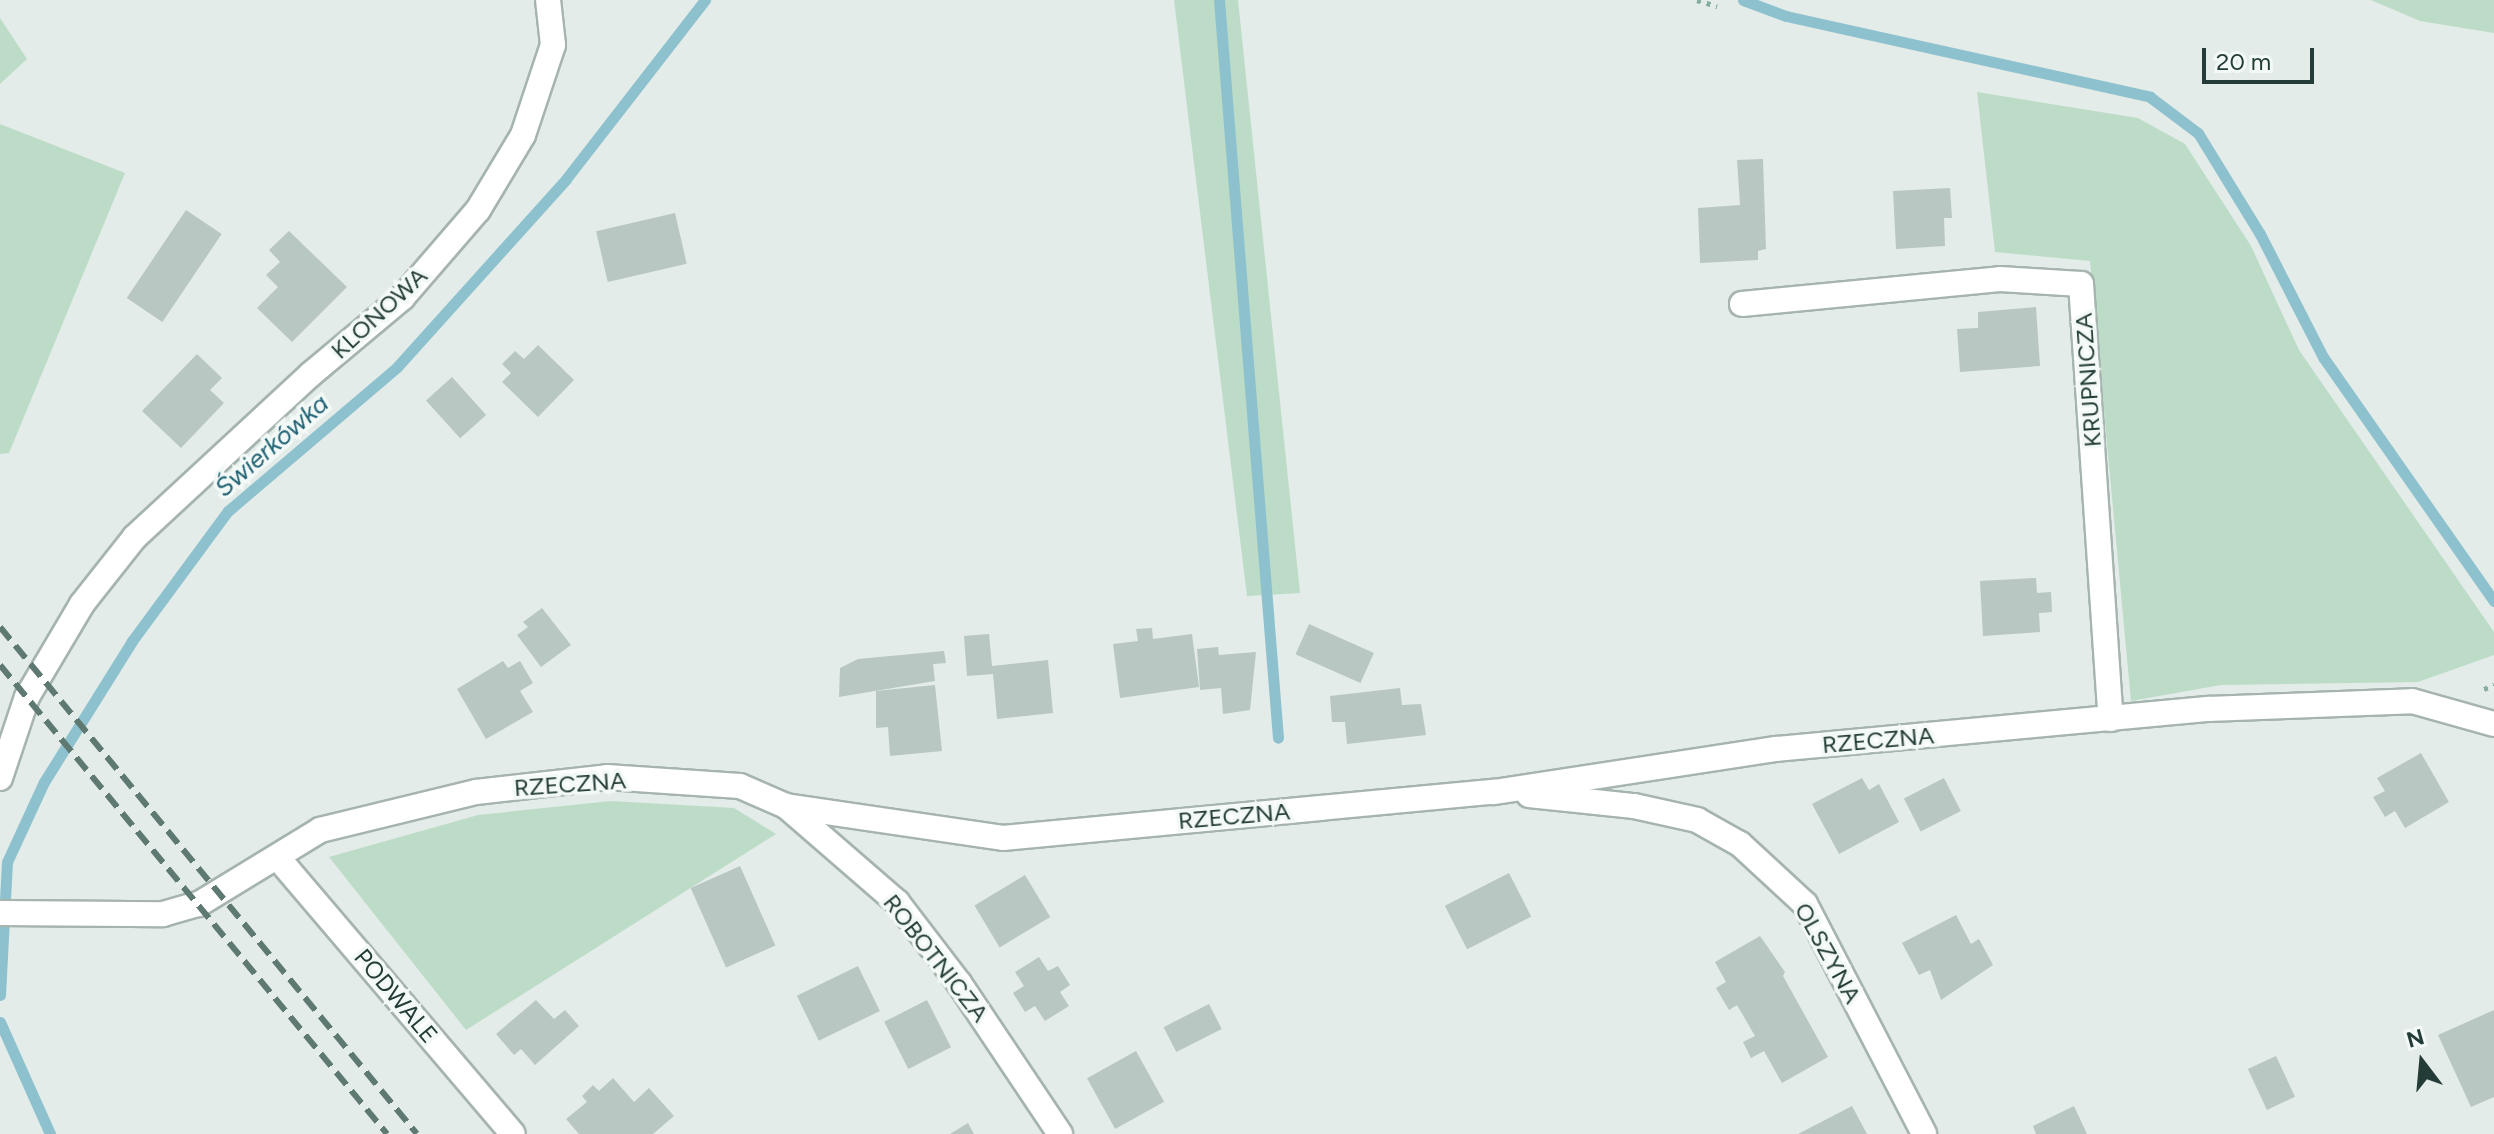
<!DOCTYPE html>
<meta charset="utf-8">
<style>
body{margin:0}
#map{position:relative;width:2494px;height:1134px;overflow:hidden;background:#e3ece8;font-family:Figtree,sans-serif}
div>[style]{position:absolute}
.green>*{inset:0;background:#bddcc7}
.stream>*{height:11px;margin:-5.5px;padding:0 5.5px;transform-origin:5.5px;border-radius:5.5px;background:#8ec1ce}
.building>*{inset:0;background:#b8c7c1;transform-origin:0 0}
.path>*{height:5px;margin-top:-2.5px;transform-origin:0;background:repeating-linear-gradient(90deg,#85aea3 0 4px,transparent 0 10px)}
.roads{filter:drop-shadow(2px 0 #a6b4af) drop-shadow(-2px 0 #a6b4af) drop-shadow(0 2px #a6b4af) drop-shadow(0 -2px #a6b4af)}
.street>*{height:24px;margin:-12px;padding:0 12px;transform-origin:12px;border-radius:12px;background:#fff}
.rail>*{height:6px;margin-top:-3px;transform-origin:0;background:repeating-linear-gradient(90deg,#5e7872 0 16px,transparent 0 24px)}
span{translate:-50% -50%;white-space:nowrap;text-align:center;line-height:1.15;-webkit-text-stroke:7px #f3f9f6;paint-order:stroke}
.street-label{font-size:24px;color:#243c37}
.water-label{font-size:26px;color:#216375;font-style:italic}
.north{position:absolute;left:2382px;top:1022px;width:80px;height:80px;-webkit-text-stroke:6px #f3f9f6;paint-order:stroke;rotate:344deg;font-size:22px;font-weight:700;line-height:32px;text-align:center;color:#243c37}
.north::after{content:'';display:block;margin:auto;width:28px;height:36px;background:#243c37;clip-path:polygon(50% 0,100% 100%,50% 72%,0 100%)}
.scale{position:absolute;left:2202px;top:48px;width:112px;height:36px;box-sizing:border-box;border:4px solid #243c37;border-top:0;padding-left:10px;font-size:24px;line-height:28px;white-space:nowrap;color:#243c37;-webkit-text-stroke:6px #f3f9f6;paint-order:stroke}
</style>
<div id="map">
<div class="green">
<i style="clip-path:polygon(1174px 0,1238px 0,1300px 593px,1247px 596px)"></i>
<i style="clip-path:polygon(2371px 0,2494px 0,2494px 33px,2420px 21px)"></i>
<i style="clip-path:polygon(0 18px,27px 59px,0 84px)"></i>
<i style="clip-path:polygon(1977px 92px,2138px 118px,2185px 144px,2251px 246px,2299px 350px,2494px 632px,2494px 655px,2418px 682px,2221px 685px,2131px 701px,2090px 261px,1995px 252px)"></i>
<i style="clip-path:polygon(0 124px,125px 173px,9px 453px,0 454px)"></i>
<i style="clip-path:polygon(611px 801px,734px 808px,776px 834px,466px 1030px,329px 857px,478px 815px)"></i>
</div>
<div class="stream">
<i style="left:1219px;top:0;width:740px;rotate:85.43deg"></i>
<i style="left:1743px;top:0;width:46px;rotate:20.4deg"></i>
<i style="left:1786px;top:16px;width:373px;rotate:12.5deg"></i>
<i style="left:2150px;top:97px;width:60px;rotate:36.9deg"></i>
<i style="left:2198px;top:133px;width:119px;rotate:58.5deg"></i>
<i style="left:2260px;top:234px;width:138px;rotate:62.9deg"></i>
<i style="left:2323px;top:357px;width:298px;rotate:55deg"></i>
<i style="left:0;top:995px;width:133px;rotate:-87deg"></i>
<i style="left:7px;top:862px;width:88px;rotate:-65.2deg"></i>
<i style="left:44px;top:782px;width:166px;rotate:-58deg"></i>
<i style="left:132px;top:641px;width:162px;rotate:-53.6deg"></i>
<i style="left:228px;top:511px;width:222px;rotate:-40.4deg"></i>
<i style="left:397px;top:367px;width:253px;rotate:-48deg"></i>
<i style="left:566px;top:179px;width:227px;rotate:-52.2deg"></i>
<i style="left:0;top:1022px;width:123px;rotate:65.9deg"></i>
</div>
<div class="building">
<i style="clip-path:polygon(1763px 159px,1766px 249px,1758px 251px,1758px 260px,1700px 263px,1698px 208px,1740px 205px,1737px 160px)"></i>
<i style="clip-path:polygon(1950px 188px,1952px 218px,1944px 218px,1945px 246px,1896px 249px,1893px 191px)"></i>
<i style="left:186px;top:210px;width:43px;height:106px;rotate:34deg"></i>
<i style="left:675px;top:213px;width:52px;height:81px;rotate:77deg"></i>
<i style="clip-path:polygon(289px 231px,347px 287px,292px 342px,257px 308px,278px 287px,266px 275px,280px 262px,269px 250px)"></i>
<i style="clip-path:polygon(2036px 307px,2040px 366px,1960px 372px,1957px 329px,1978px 328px,1978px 312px)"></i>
<i style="clip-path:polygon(538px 345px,574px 380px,538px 417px,502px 382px,511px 373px,502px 364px,515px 351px,524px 359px)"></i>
<i style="clip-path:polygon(197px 354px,222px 378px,210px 390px,224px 403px,181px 448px,142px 411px)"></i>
<i style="left:452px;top:377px;width:51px;height:35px;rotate:48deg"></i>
<i style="clip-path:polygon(2036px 578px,2037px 593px,2051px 592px,2052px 612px,2039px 613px,2040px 632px,1983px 636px,1980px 581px)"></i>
<i style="clip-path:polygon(542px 608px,571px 645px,541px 667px,517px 635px,528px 627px,523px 622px)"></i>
<i style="left:1309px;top:624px;width:71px;height:33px;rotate:24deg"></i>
<i style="clip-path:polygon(1152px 628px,1153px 639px,1192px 634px,1199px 687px,1120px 698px,1113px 644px,1138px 641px,1136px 629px)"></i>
<i style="clip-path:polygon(989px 634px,992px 666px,1048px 660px,1053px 713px,997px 719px,993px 674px,967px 676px,964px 636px)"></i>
<i style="clip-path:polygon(1218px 647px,1219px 655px,1256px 652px,1250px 710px,1223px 714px,1221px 688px,1200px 690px,1197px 649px)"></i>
<i style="clip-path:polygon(944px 651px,946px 663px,933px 664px,935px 681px,839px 697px,840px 668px,858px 659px)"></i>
<i style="clip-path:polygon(503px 661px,508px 668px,520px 661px,533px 683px,520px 691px,533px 712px,486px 739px,457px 689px)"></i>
<i style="clip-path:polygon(935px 685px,942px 751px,890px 756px,888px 727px,876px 728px,876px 691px)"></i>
<i style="clip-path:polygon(1400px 688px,1402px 705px,1421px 704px,1426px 735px,1347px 744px,1345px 722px,1332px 722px,1330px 696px)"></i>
<i style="clip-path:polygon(2421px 753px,2449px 802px,2405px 828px,2395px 811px,2385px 817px,2373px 797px,2385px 791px,2377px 778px)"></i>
<i style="clip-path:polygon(1862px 778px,1869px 790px,1879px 784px,1899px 822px,1839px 854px,1812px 804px)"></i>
<i style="left:1944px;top:778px;width:37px;height:45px;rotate:63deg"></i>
<i style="left:740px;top:866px;width:87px;height:54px;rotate:66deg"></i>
<i style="left:1509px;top:873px;width:49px;height:72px;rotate:63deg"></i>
<i style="left:1025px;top:875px;width:49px;height:59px;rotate:59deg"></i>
<i style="clip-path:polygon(1956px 915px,1971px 944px,1979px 939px,1993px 965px,1941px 1000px,1930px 970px,1919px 975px,1902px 943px)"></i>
<i style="clip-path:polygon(1760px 936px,1785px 972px,1783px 976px,1828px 1057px,1782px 1083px,1764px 1051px,1751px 1058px,1743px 1042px,1755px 1036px,1737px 1005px,1729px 1010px,1716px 988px,1726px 982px,1715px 962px)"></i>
<i style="clip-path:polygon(1039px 957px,1048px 971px,1058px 966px,1070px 985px,1060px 992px,1069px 1006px,1045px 1021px,1035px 1006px,1025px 1012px,1013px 993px,1024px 986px,1015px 972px)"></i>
<i style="left:858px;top:966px;width:50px;height:68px;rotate:64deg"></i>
<i style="clip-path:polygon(536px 1000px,554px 1019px,565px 1010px,579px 1026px,535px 1065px,521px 1049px,514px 1055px,496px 1034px)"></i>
<i style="left:927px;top:1000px;width:53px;height:48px;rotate:63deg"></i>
<i style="left:1209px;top:1004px;width:28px;height:51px;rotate:63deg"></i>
<i style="clip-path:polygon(2494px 1010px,2494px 1097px,2471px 1107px,2438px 1035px)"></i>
<i style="left:1136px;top:1051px;width:58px;height:56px;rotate:61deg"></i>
<i style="left:2276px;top:1056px;width:45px;height:31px;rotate:65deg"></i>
<i style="clip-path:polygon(613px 1078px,634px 1102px,649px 1088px,674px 1116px,653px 1134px,579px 1134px,566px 1119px,587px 1102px,582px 1096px,593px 1085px,599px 1091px)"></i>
<i style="clip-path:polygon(1852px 1106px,1867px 1134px,1798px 1134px)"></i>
<i style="clip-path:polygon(2074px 1106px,2087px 1134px,2036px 1134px,2033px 1126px)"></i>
<i style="clip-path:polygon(968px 1123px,974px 1134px,950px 1134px)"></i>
</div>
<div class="path">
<i style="left:1697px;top:0;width:21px;rotate:17deg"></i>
<i style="left:2484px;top:689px;width:11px;rotate:-22deg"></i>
</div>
<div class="roads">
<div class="street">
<i style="left:1742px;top:304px;width:259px;rotate:-5.5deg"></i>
<i style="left:2000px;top:279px;width:81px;rotate:3.5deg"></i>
<i style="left:2081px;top:284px;width:436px;rotate:86.1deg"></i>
<i style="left:0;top:778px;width:85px;rotate:-71.6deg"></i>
<i style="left:27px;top:697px;width:108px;rotate:-59.4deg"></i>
<i style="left:82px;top:604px;width:85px;rotate:-51.7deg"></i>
<i style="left:135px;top:537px;width:240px;rotate:-42.8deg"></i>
<i style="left:311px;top:374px;width:119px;rotate:-39.9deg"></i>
<i style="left:402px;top:298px;width:116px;rotate:-49.2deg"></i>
<i style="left:478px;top:210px;width:87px;rotate:-59deg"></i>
<i style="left:523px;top:135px;width:95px;rotate:-71.6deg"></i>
<i style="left:553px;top:45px;width:45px;rotate:-96.3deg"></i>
<i style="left:1529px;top:795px;width:106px;rotate:6deg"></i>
<i style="left:1634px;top:806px;width:65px;rotate:12.5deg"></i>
<i style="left:1697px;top:820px;width:49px;rotate:29.2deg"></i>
<i style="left:1740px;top:844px;width:88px;rotate:42.7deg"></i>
<i style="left:1805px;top:904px;width:259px;rotate:62.6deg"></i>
<i style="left:786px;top:806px;width:147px;rotate:40.9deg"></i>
<i style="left:897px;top:902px;width:102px;rotate:52.6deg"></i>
<i style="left:959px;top:983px;width:182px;rotate:56.2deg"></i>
<i style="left:278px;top:858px;width:362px;rotate:49.6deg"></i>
<i style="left:0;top:913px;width:163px;rotate:0.4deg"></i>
<i style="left:163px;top:914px;width:37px;rotate:-16deg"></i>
<i style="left:199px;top:904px;width:142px;rotate:-31.4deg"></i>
<i style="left:320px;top:830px;width:161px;rotate:-13.7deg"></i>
<i style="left:476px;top:792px;width:132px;rotate:-6.5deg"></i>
<i style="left:607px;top:777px;width:133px;rotate:3.9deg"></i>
<i style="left:740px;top:786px;width:50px;rotate:23.5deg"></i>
<i style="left:786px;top:806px;width:219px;rotate:8.4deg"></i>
<i style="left:1003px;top:838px;width:493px;rotate:-5.4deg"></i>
<i style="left:1494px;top:792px;width:285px;rotate:-8.7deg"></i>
<i style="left:1776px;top:749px;width:434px;rotate:-5.3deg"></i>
<i style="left:2208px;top:709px;width:204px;rotate:-2.2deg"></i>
<i style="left:2412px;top:701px;width:85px;rotate:15.7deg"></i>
</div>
</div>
<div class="rail">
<i style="left:0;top:627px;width:656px;rotate:50.56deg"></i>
<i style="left:0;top:665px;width:608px;rotate:50.47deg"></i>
</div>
<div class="street-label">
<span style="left:379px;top:313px;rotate:-43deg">KLONOWA</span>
<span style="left:2088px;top:380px;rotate:-94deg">KRUPNICZA</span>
<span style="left:1878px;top:740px;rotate:-5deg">RZECZNA</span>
<span style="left:570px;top:784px;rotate:-4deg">RZECZNA</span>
<span style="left:1234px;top:816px;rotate:-5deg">RZECZNA</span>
<span style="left:1828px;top:953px;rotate:61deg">OLSZYNA</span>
<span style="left:936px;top:958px;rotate:52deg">ROBOTNICZA</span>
<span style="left:396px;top:996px;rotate:50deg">PODWALE</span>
</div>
<div class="water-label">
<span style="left:272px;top:446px;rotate:-41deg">Świerkówka</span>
</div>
<div class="north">N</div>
<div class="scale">20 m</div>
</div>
